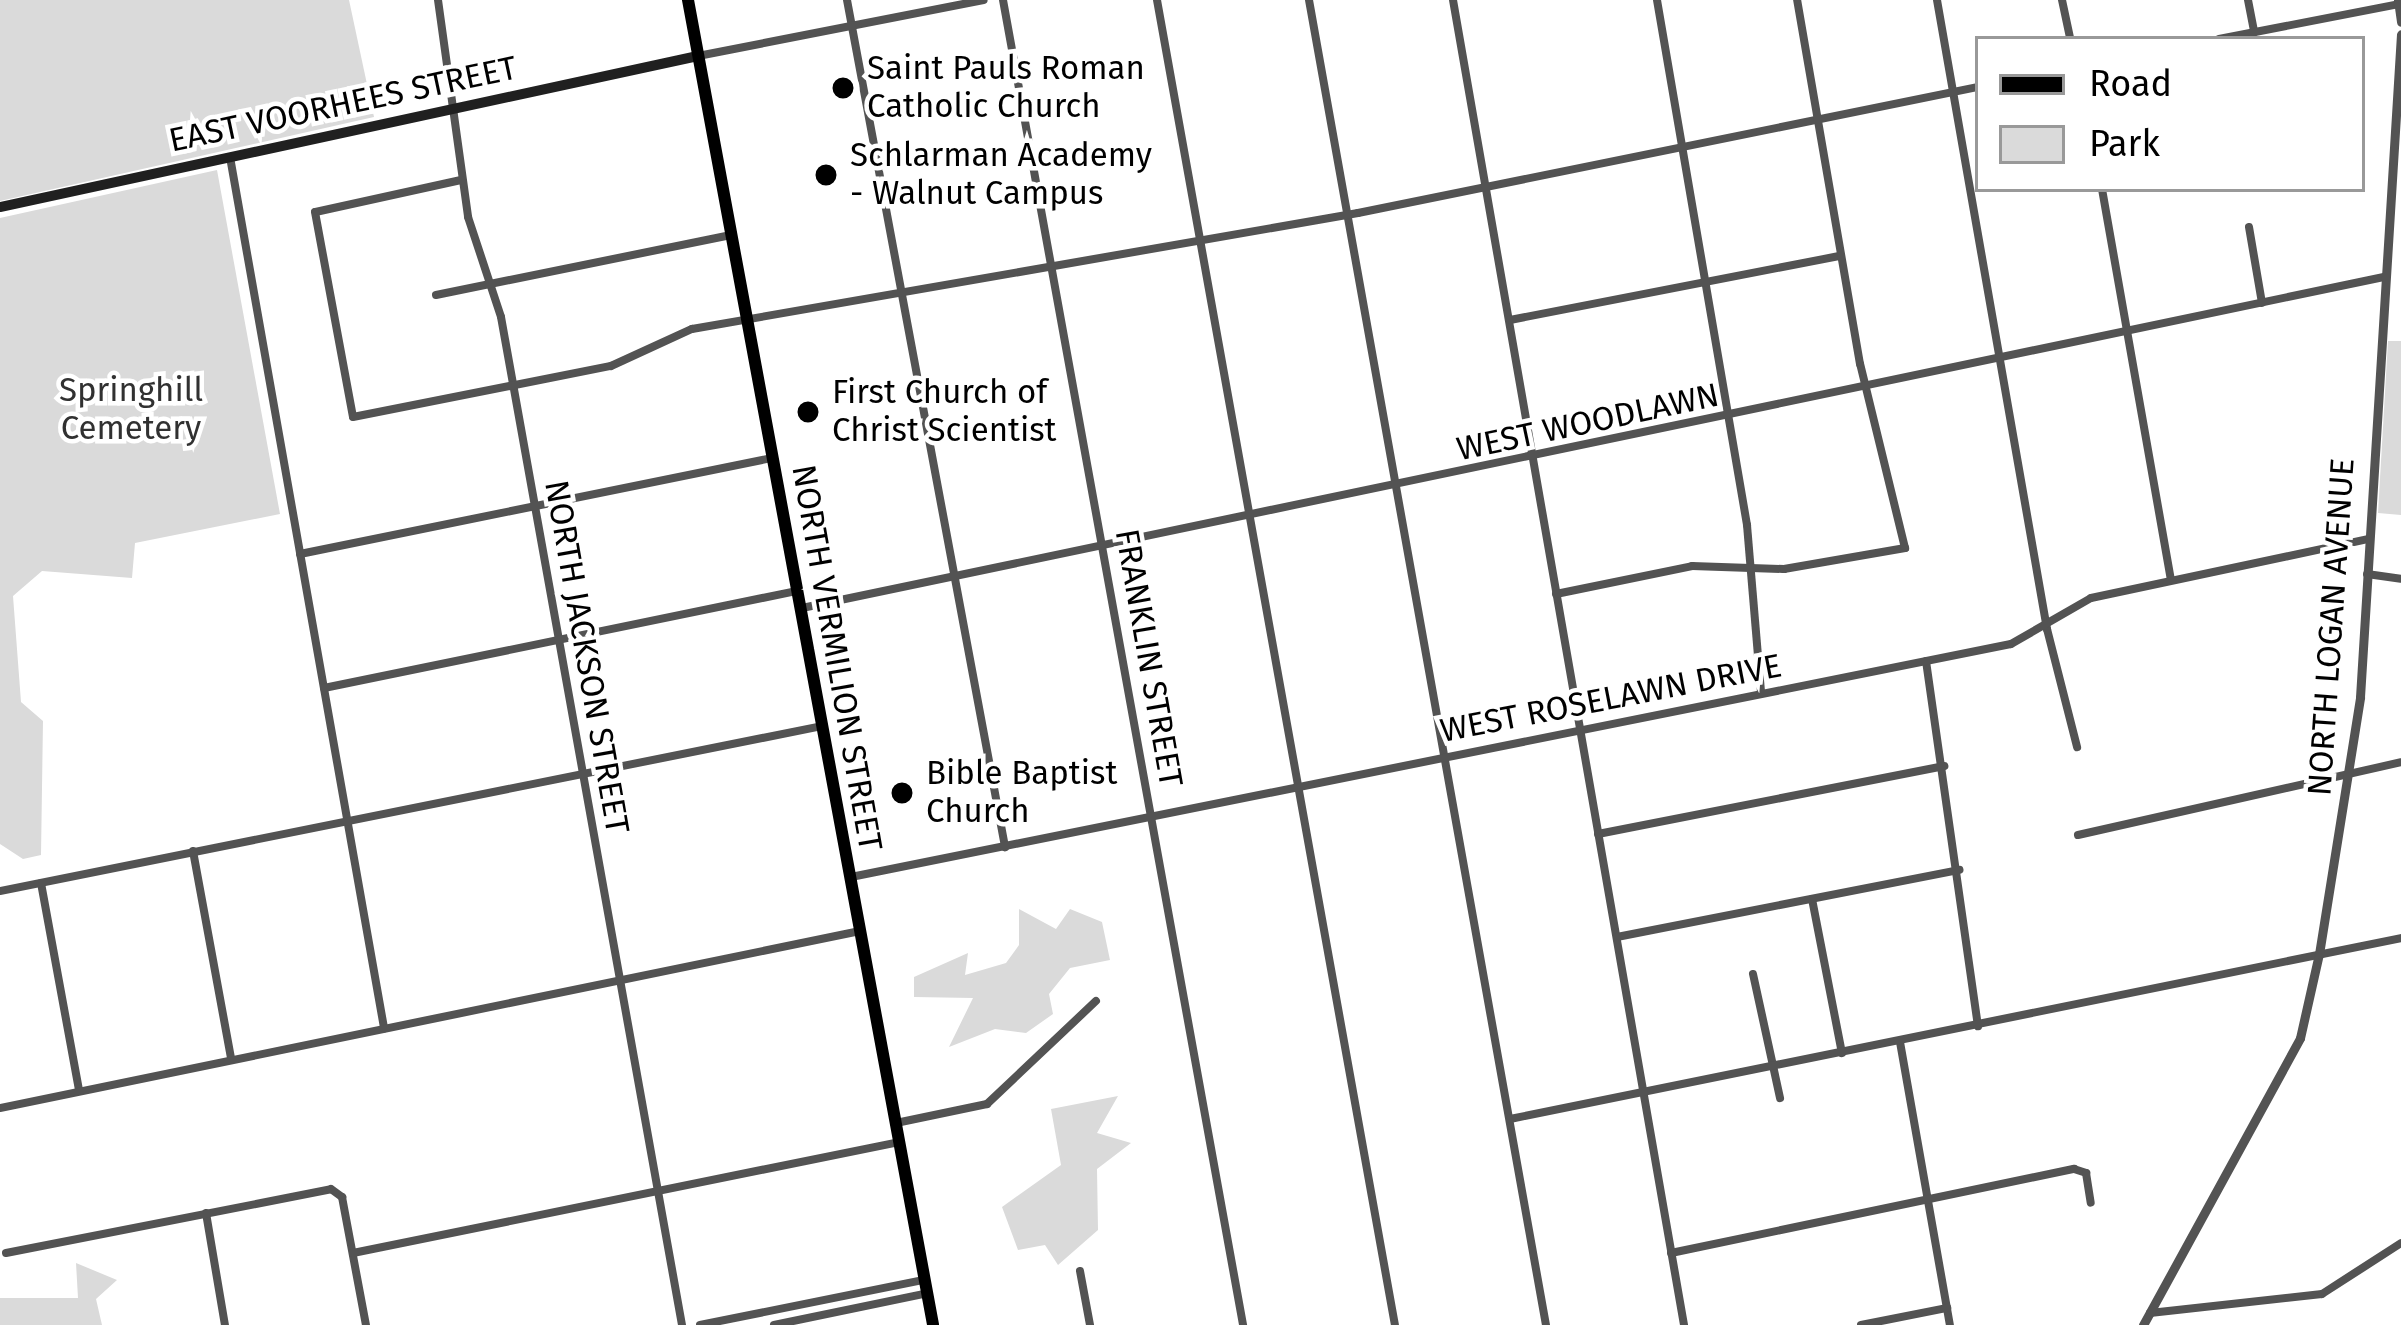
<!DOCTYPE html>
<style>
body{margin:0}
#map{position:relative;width:2401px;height:1325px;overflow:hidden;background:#fff;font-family:"Fira Sans",sans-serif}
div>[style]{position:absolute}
.green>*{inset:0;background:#dadada}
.minor>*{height:8px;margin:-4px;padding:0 4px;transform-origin:4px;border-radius:4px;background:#535353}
.tertiary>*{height:9px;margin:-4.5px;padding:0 4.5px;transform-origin:4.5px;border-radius:4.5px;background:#535353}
.secondary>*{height:10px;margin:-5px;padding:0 5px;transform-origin:5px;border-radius:5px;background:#202020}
.primary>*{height:12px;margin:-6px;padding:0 6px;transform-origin:6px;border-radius:6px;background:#000}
.dots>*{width:33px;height:33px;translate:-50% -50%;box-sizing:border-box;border:6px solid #fff;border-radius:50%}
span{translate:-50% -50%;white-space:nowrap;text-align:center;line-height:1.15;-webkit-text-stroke:9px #fff;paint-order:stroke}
.poi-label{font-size:33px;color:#000}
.left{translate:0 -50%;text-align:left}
.street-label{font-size:33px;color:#000}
.park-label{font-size:33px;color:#313131}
.legend{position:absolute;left:1975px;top:36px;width:390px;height:156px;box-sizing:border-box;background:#fff;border:3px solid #999;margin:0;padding:15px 21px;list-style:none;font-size:36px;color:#000}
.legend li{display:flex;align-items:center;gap:24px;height:60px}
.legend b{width:60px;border:3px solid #999}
</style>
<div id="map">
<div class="green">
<i style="clip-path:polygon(0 0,349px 0,374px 117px,0 201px)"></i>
<i style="clip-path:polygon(217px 170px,280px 514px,135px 543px,132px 578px,42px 571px,13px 596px,21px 702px,43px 721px,41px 855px,23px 859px,0 844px,0 218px)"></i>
<i style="clip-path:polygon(2388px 341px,2401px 341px,2401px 515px,2378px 513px)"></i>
<i style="clip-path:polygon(1019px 909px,1056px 929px,1070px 909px,1102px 922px,1110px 960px,1070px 968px,1049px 994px,1053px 1014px,1026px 1033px,995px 1029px,949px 1047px,973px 998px,914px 997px,914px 977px,968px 953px,965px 975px,1006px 963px,1019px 945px)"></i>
<i style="clip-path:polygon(1118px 1096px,1097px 1133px,1131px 1143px,1097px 1169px,1098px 1230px,1058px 1265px,1045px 1245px,1018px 1250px,1002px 1207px,1061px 1165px,1051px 1109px)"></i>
<i style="clip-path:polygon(76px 1263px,117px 1280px,96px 1299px,102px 1325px,0 1325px,0 1298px,78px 1298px)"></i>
</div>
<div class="minor">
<i style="left:438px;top:0;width:219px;rotate:82.1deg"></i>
<i style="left:468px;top:217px;width:105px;rotate:71.7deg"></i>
<i style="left:501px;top:317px;width:1024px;rotate:79.82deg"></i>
<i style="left:847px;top:0;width:862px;rotate:79.43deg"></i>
<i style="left:1003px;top:0;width:1347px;rotate:79.73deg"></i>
<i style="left:1157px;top:0;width:1346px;rotate:79.82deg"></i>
<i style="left:1309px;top:0;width:1346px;rotate:79.86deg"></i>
<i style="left:1453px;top:0;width:1345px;rotate:80.11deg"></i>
<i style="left:1657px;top:0;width:533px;rotate:80.27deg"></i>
<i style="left:1747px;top:525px;width:169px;rotate:85.2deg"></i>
<i style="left:1937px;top:0;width:639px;rotate:80.08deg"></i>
<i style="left:2047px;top:629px;width:122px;rotate:75.7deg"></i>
<i style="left:2062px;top:0;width:40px;rotate:78deg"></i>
<i style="left:2248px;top:0;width:33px;rotate:79deg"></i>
<i style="left:2219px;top:39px;width:183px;rotate:-11deg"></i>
<i style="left:698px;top:56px;width:291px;rotate:-11.1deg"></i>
<i style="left:230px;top:157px;width:885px;rotate:79.97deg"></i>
<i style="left:461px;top:180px;width:149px;rotate:167.6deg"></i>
<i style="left:315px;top:212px;width:208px;rotate:79.5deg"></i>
<i style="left:353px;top:417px;width:263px;rotate:-11.2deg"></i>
<i style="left:611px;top:366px;width:89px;rotate:-24.6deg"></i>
<i style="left:692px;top:329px;width:676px;rotate:-9.88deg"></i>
<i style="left:1358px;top:213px;width:633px;rotate:-11.49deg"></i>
<i style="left:2102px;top:189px;width:396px;rotate:80deg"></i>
<i style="left:2249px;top:227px;width:77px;rotate:80.3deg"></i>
<i style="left:436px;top:295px;width:301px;rotate:-11.5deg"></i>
<i style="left:1510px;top:320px;width:334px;rotate:-11deg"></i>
<i style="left:300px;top:554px;width:482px;rotate:-11.5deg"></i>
<i style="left:2367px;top:574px;width:34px;rotate:8deg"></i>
<i style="left:1556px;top:594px;width:139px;rotate:-11.6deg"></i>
<i style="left:1692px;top:566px;width:92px;rotate:1.9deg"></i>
<i style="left:1784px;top:569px;width:123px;rotate:-9.8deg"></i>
<i style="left:1905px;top:548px;width:189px;rotate:-103.7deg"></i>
<i style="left:1860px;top:364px;width:369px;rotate:-99.8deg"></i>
<i style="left:802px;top:608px;width:1616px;rotate:-11.82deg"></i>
<i style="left:1926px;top:661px;width:369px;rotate:81.9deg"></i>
<i style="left:324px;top:688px;width:483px;rotate:-11.6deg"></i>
<i style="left:1598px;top:834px;width:353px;rotate:-11.1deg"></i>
<i style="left:2078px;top:835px;width:331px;rotate:-12.7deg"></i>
<i style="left:193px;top:851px;width:211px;rotate:79.6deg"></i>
<i style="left:851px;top:877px;width:1183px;rotate:-11.36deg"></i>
<i style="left:2011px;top:644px;width:92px;rotate:-29.9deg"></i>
<i style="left:2091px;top:598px;width:284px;rotate:-12deg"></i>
<i style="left:41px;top:883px;width:210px;rotate:79.6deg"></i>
<i style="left:0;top:891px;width:838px;rotate:-11.35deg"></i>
<i style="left:1812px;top:899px;width:157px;rotate:79deg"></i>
<i style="left:1617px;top:937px;width:349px;rotate:-11.1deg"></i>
<i style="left:1753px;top:974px;width:127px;rotate:77.7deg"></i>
<i style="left:1900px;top:1042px;width:287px;rotate:80deg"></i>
<i style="left:0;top:1108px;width:878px;rotate:-11.63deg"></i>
<i style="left:1510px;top:1119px;width:909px;rotate:-11.48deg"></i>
<i style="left:896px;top:1123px;width:93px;rotate:-11.8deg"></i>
<i style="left:987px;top:1104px;width:150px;rotate:-43.4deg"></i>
<i style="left:206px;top:1213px;width:114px;rotate:80.4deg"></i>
<i style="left:6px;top:1253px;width:331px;rotate:-11.1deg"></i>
<i style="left:331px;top:1189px;width:14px;rotate:36deg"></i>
<i style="left:342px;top:1197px;width:130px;rotate:79.4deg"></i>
<i style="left:353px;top:1253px;width:557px;rotate:-11.49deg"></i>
<i style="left:1671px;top:1253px;width:412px;rotate:-11.8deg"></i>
<i style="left:2074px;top:1169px;width:13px;rotate:18deg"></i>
<i style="left:2086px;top:1173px;width:30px;rotate:81deg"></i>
<i style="left:1080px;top:1271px;width:55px;rotate:79.5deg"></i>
<i style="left:2150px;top:1313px;width:173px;rotate:-6.3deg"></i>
<i style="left:2322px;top:1294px;width:94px;rotate:-32.8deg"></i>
<i style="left:700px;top:1325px;width:227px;rotate:-11.4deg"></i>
<i style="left:774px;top:1325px;width:157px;rotate:-11.7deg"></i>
<i style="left:1861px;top:1325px;width:88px;rotate:-11.2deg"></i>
</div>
<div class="tertiary">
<i style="left:2398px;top:0;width:22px;rotate:82deg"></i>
<i style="left:2143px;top:1325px;width:327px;rotate:-61.3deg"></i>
<i style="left:2300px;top:1038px;width:86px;rotate:-77.3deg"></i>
<i style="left:2319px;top:954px;width:260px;rotate:-80.9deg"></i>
<i style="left:2360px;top:697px;width:664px;rotate:-86.46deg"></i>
</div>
<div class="secondary">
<i style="left:0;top:207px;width:714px;rotate:-12.21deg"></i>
</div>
<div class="primary">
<i style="left:688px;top:0;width:1347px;rotate:79.52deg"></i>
</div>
<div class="dots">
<i style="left:843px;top:88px;background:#000"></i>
<i style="left:826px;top:175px;background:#000"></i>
<i style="left:808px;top:412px;background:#000"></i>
<i style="left:902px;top:793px;background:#000"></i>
</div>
<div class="poi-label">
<span class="left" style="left:867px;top:88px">Saint Pauls Roman<br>Catholic Church</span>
<span class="left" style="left:850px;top:175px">Schlarman Academy<br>- Walnut Campus</span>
<span class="left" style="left:832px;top:412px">First Church of<br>Christ Scientist</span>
<span class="left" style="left:926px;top:793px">Bible Baptist<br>Church</span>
</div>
<div class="street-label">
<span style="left:343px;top:105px;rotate:-12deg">EAST VOORHEES STREET</span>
<span style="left:1588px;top:423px;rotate:-12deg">WEST WOODLAWN</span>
<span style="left:2332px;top:627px;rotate:-86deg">NORTH LOGAN AVENUE</span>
<span style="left:586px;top:657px;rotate:80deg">NORTH JACKSON STREET</span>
<span style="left:836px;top:658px;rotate:80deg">NORTH VERMILION STREET</span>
<span style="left:1148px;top:658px;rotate:80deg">FRANKLIN STREET</span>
<span style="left:1611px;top:699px;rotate:-11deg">WEST ROSELAWN DRIVE</span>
</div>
<div class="park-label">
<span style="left:131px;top:410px">Springhill<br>Cemetery</span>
</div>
<ul class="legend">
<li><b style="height:15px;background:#000"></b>Road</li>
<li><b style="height:33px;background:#dadada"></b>Park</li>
</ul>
</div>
